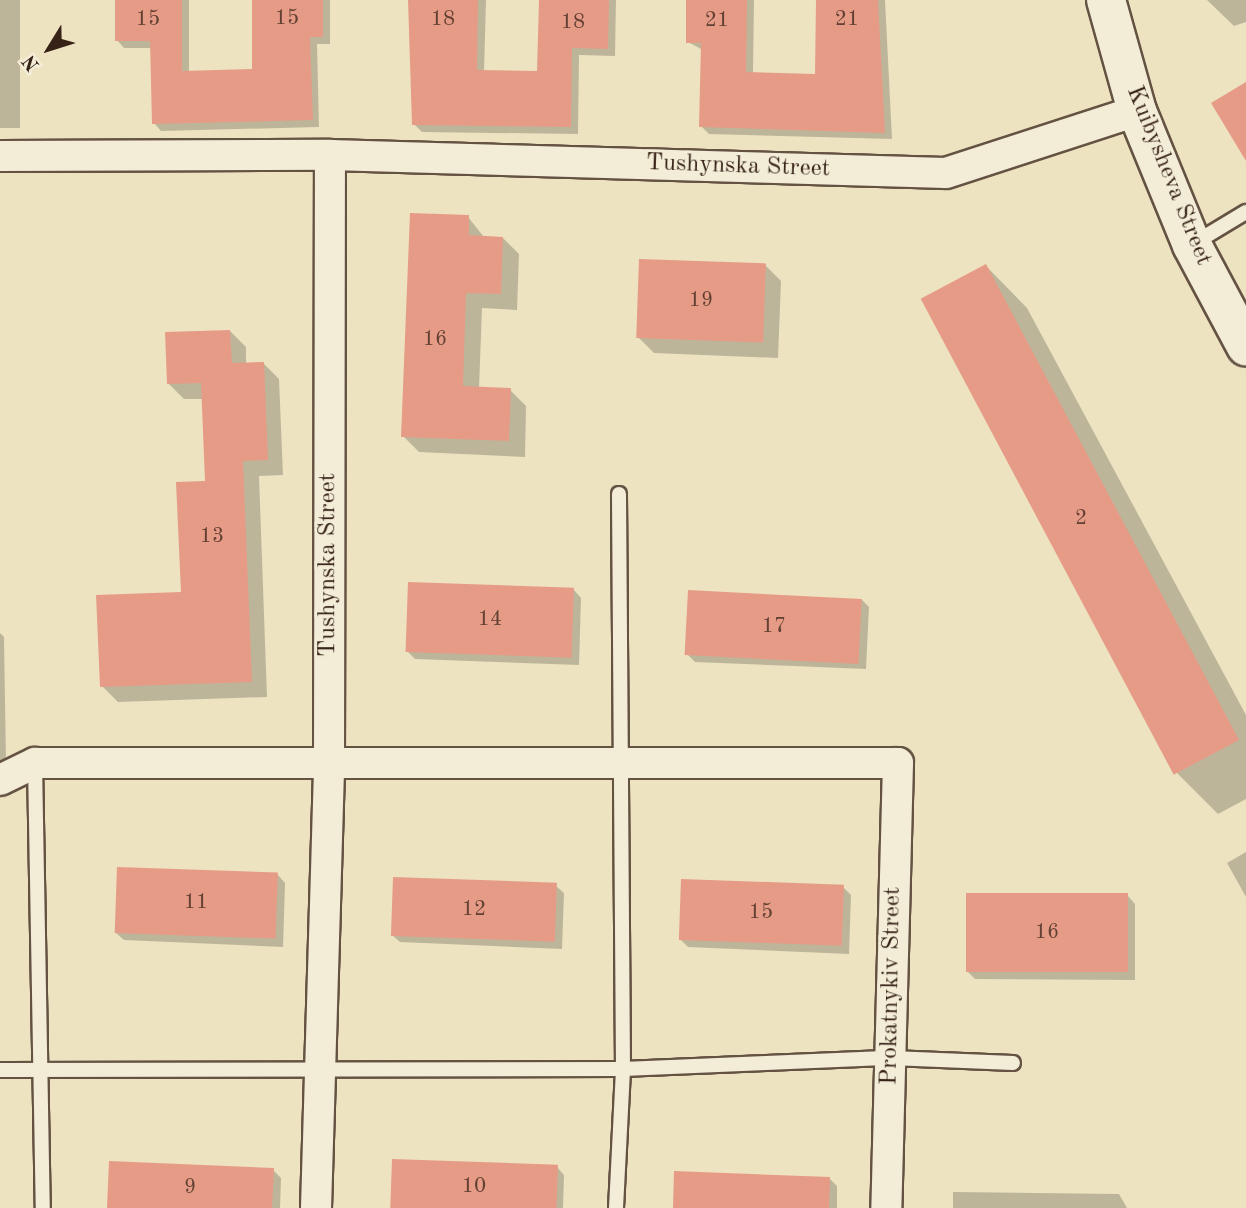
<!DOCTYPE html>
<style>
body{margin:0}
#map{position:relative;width:1246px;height:1208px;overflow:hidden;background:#ede3c1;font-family:"Old Standard TT",serif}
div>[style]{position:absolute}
.shadow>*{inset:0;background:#0003;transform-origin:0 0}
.building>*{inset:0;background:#e69b86;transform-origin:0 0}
.roads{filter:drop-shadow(2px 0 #645242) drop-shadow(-2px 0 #645242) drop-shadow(0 2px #645242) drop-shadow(0 -2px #645242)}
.lane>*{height:14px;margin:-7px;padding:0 7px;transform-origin:7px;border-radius:7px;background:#f3edd7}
.street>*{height:30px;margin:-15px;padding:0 15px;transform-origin:15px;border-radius:15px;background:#f3edd7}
.secondary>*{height:38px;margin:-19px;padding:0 19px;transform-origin:19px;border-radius:19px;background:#f3edd7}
span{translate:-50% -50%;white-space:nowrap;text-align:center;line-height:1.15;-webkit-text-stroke:5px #f3edd7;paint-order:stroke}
.number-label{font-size:21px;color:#624033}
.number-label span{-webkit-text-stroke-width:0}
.street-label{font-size:24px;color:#362217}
.north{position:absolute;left:14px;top:14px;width:70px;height:70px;-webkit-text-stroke:5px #f3edd7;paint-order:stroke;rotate:232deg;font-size:19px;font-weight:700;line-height:28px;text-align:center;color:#362217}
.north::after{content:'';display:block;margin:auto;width:24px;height:32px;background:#362217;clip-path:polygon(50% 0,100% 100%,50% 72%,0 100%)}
</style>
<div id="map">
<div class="shadow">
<i style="left:0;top:0;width:20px;height:128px"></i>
<i style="clip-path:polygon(117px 0,189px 0,189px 73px,253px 71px,253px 0,330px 0,330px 44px,317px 44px,319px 127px,161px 131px,154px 123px,152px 48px,124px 48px,117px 40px)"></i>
<i style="clip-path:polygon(410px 0,486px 0,484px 72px,538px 72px,540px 0,616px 0,615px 56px,579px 55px,578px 134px,422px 132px,414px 124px)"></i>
<i style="clip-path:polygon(688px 0,754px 0,753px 74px,817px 76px,817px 0,885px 0,892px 139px,709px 134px,701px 126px,703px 50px,688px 42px)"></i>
<i style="clip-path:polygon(1207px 0,1246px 0,1246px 22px,1234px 26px)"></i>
<i style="clip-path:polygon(468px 217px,484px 237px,503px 238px,519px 254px,517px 310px,482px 308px,479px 389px,510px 390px,526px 406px,525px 457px,419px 452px,403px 436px)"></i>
<i style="clip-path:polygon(765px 265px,781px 281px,778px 358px,654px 353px,638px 337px)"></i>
<i style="clip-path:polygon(986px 266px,1027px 308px,1246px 715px,1246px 799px,1218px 814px,1176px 772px)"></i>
<i style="clip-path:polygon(230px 331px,246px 347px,246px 364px,263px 363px,279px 379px,283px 475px,259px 476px,267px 697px,118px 702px,102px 686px,183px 593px,207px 482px,204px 399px,184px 399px,168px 383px)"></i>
<i style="clip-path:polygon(574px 590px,581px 598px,579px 665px,415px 659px,407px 651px)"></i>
<i style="clip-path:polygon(861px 599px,869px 607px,866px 669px,695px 662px,688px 655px)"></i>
<i style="clip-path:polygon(0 633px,4px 637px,6px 763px,0 763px)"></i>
<i style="clip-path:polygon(1246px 852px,1246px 897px,1227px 863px)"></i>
<i style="clip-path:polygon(278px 875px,285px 883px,283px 947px,124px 940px,116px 933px)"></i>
<i style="clip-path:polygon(556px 886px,564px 893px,562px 949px,400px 942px,392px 935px)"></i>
<i style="clip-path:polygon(843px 887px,851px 895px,849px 954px,688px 947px,680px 939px)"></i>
<i style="clip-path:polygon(1128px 896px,1135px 904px,1135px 980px,975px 979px,967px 971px)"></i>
<i style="clip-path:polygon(557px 1167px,564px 1175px,563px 1208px,392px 1208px)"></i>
<i style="clip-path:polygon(273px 1170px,281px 1178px,280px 1208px,109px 1208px)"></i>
<i style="clip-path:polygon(830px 1179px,837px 1186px,837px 1208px,675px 1208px)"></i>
<i style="clip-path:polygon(953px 1192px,1119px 1194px,1127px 1208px,953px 1208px)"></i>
</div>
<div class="building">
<i style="clip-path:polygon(115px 0,182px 0,182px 71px,252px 69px,252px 0,323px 0,323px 37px,310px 37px,313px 120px,152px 124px,150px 41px,115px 41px)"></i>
<i style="clip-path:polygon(408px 0,478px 0,477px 70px,537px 71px,539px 0,609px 0,608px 49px,572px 48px,571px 127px,412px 125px)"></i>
<i style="clip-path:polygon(686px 0,747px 0,746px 72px,815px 74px,816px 0,878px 0,885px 133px,699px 127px,701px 43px,686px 43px)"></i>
<i style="clip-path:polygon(1246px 82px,1246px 161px,1211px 103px)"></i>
<i style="clip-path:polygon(410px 213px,469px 215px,469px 235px,503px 237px,501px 294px,466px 293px,463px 386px,511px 388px,509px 441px,401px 437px)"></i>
<i style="left:639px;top:259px;width:127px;height:79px;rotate:2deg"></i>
<i style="left:986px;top:264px;width:539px;height:74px;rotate:62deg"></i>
<i style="clip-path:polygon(230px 330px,232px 363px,264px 362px,268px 460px,243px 461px,252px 682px,100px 687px,96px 595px,181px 592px,176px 482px,205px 481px,201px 383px,167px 384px,165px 332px)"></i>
<i style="left:408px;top:582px;width:166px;height:70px;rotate:2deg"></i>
<i style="left:688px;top:590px;width:174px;height:65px;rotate:3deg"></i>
<i style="left:117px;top:867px;width:161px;height:66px;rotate:2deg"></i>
<i style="left:393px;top:877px;width:164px;height:59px;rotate:2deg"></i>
<i style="left:681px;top:879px;width:163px;height:61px;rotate:2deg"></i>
<i style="left:966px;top:893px;width:162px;height:79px"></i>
<i style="left:392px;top:1159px;width:166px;height:49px;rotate:2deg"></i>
<i style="clip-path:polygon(109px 1161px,274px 1168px,272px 1208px,107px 1208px)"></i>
<i style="clip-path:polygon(674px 1171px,830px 1177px,829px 1208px,673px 1208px)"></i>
</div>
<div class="roads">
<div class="lane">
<i style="left:1193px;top:244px;width:62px;rotate:-31.1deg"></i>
<i style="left:35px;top:763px;width:445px;rotate:89deg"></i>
<i style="left:0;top:1070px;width:623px;rotate:-0.09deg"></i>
<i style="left:623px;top:1069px;width:268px;rotate:-2.4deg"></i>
<i style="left:891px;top:1058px;width:122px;rotate:2.3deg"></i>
<i style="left:616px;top:1208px;width:139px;rotate:-87.1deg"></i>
<i style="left:623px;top:1069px;width:575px;rotate:-90.4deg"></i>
</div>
<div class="street">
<i style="left:0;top:156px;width:330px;rotate:-0.2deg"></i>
<i style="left:330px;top:155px;width:616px;rotate:1.67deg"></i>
<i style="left:946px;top:173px;width:201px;rotate:-18deg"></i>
<i style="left:0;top:780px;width:39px;rotate:-26deg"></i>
<i style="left:35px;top:763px;width:863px"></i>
<i style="left:898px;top:763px;width:445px;rotate:91.5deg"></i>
<i style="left:316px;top:1208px;width:443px;rotate:-88.3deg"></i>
<i style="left:329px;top:765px;width:610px;rotate:-89.91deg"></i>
</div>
<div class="secondary">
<i style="left:1106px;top:0;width:115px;rotate:74.4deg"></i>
<i style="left:1137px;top:111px;width:145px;rotate:67.7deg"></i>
<i style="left:1192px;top:245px;width:115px;rotate:61.9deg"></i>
</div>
</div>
<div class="number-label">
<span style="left:287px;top:19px">15</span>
<span style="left:148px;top:20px">15</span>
<span style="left:443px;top:20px">18</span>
<span style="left:847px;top:20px">21</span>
<span style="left:717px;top:21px">21</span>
<span style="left:573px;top:23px">18</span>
<span style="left:701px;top:301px">19</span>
<span style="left:435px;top:340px">16</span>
<span style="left:1081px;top:519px">2</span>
<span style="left:212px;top:537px">13</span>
<span style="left:490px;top:620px">14</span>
<span style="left:774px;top:627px">17</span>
<span style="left:196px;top:903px">11</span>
<span style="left:474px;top:910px">12</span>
<span style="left:761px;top:913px">15</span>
<span style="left:1047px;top:933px">16</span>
<span style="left:474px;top:1187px">10</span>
<span style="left:190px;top:1188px">9</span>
</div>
<div class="street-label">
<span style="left:738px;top:167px;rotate:2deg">Tushynska Street</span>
<span style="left:1168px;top:176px;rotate:68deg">Kuibysheva Street</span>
<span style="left:329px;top:565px;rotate:-90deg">Tushynska Street</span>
<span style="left:892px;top:986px;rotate:-89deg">Prokatnykiv Street</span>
</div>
<div class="north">N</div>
</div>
